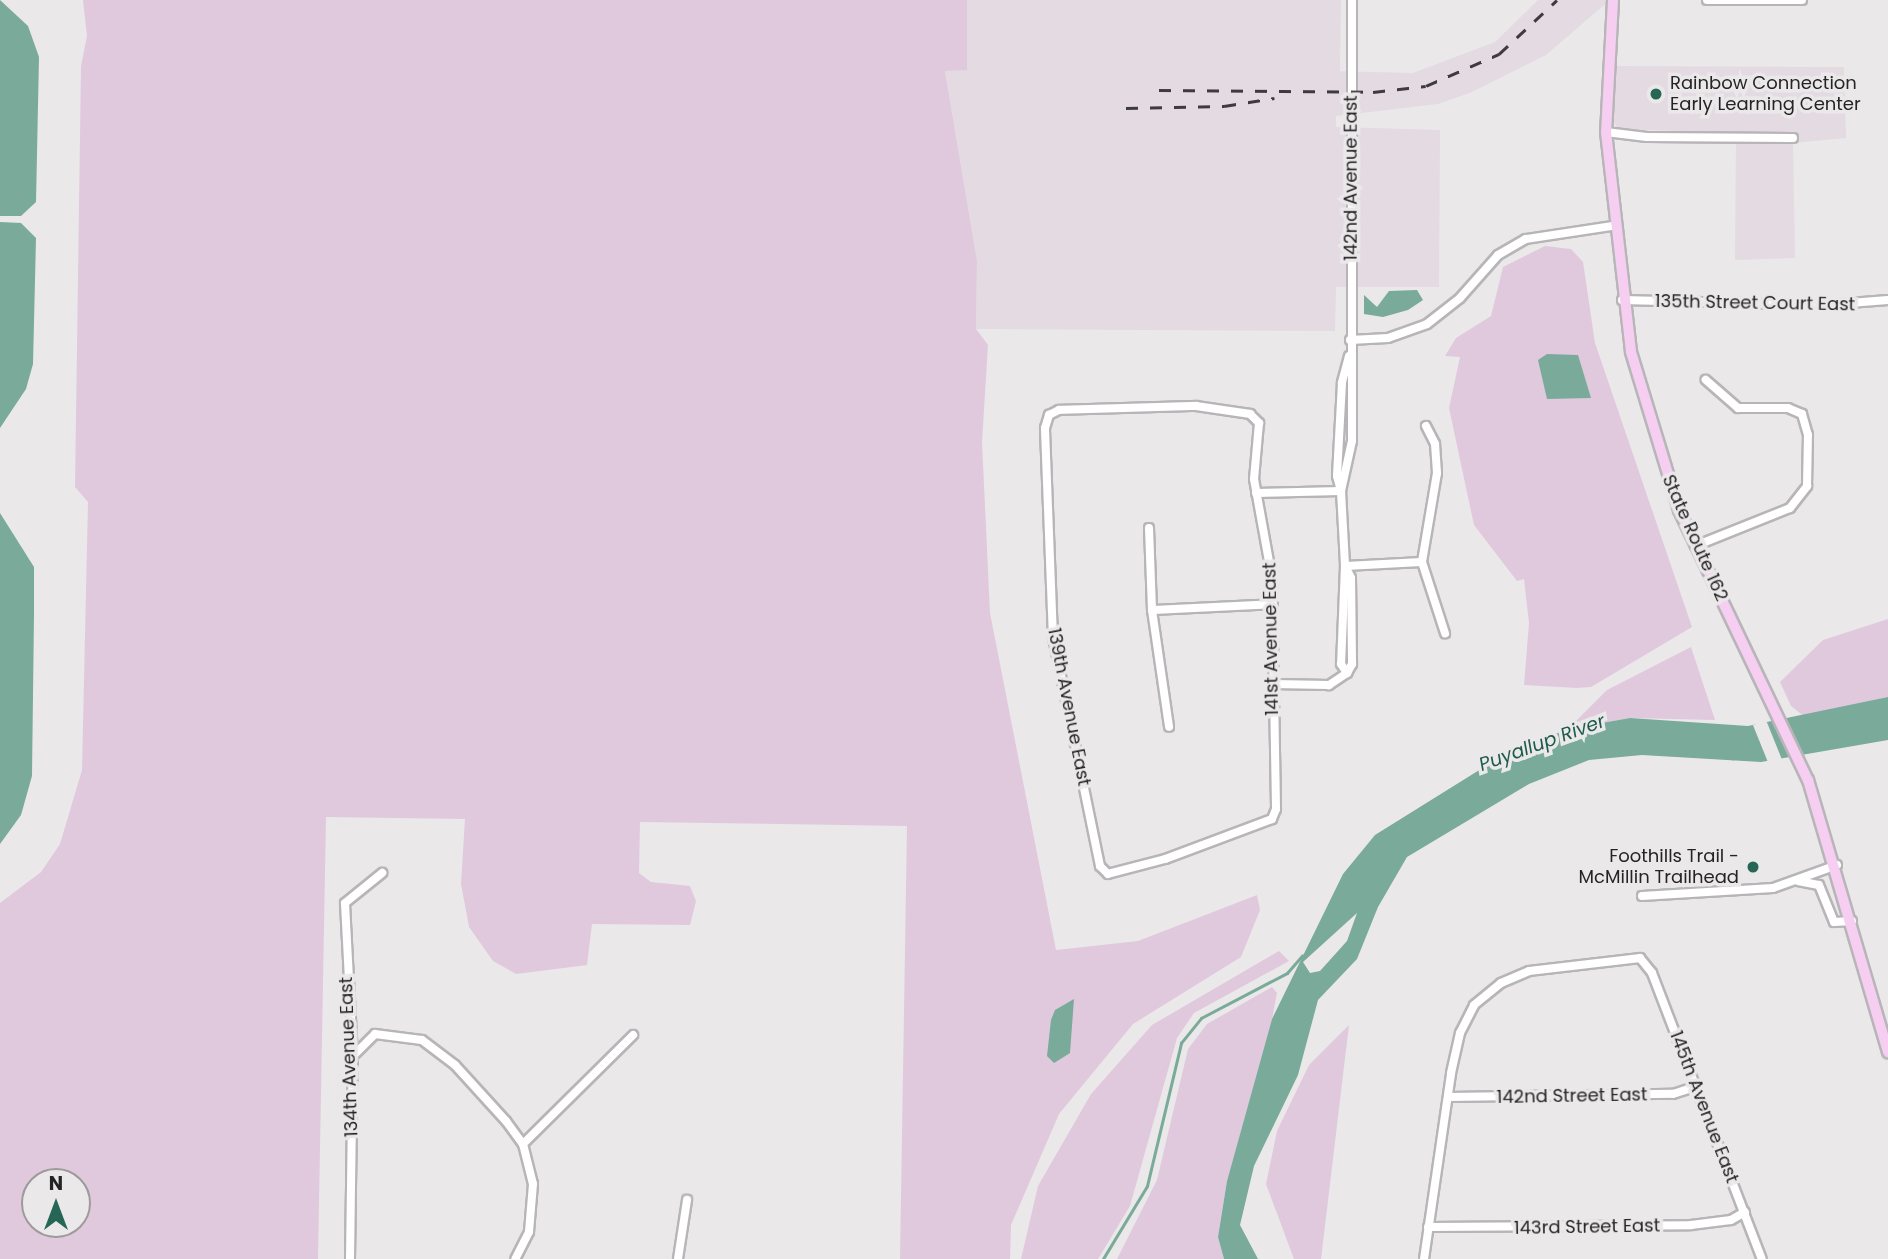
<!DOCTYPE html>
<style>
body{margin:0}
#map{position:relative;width:1888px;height:1259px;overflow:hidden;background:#ebe8ea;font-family:Poppins,sans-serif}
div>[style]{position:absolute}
.built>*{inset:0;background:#e3dae2}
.green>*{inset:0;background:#e0c9dd}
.water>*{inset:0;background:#79aa9a}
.pier>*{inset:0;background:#ebe8ea;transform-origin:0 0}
.stream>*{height:2.5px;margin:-1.25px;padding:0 1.25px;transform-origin:1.25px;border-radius:1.25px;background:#79aa9a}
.roads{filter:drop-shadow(2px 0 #b8b5b8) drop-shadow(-2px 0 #b8b5b8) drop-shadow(0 2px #b8b5b8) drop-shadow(0 -2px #b8b5b8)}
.minor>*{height:8px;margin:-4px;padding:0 4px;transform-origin:4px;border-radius:4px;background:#fff}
.major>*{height:10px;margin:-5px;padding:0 5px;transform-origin:5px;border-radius:5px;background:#f5cef1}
.rail>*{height:2.5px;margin-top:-1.25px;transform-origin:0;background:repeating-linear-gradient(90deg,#3d3b3d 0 12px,transparent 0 24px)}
.dots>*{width:19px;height:19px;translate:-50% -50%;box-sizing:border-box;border:4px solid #ebe8ea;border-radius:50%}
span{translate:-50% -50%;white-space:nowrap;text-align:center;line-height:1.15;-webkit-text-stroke:7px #ebe8ea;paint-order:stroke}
.poi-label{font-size:18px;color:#252425}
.left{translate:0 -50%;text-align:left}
.right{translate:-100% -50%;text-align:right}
.street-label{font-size:18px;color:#252425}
.water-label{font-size:19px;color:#1d5c4b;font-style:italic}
.north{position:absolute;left:21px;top:1168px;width:70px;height:70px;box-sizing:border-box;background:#ebe8ea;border:2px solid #9c9a9b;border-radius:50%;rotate:0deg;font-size:19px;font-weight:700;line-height:28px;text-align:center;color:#252425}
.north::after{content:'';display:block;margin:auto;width:24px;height:32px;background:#256654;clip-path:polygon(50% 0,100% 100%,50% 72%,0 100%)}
</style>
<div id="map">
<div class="built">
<i style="clip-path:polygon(967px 0,1341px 0,1340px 71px,1330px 71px,1413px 73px,1495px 42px,1538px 0,1610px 0,1546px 55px,1472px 92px,1438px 104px,1336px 116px,1336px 127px,1440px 130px,1439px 287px,1336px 287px,1335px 331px,976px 329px,977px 261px,945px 70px,967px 70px)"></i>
<i style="clip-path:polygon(1615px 66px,1844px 67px,1846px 138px,1793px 143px,1795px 258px,1735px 260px,1736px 133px,1618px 129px,1613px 121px)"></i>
</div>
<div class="green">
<i style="clip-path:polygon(evenodd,83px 0,967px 0,967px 70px,945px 71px,977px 261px,976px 329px,988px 345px,982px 442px,990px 613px,1056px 950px,1138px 941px,1257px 895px,1260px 910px,1241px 957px,1133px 1024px,1059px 1114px,1011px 1225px,1010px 1259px,900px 1259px,907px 826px,640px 822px,639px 873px,651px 882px,690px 886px,696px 901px,690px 925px,592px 924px,587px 965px,516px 974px,493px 961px,469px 927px,461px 884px,465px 819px,326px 817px,318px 1259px,0 1259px,0 903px,41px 872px,60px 844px,82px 770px,88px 502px,75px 487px,81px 66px,87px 36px,83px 0,35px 1182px,77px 1182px,77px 1224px,35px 1224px,35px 1182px)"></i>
<i style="clip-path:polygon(1545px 246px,1571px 249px,1583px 262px,1595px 343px,1692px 627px,1591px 687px,1577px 688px,1524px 685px,1529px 623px,1524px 579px,1517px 581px,1474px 525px,1449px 408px,1460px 357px,1445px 356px,1456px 338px,1491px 316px,1503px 267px)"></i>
<i style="clip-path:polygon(1888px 619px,1888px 697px,1805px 717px,1791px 706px,1780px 682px,1823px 640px)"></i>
<i style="clip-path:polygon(1691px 647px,1715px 720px,1630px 718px,1568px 729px,1607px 690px)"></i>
<i style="clip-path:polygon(1279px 951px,1289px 961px,1194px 1013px,1177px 1038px,1130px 1206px,1098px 1259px,1021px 1259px,1038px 1186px,1091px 1094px,1152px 1025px)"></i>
<i style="clip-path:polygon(1272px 987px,1277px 993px,1272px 1019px,1227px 1181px,1218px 1237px,1224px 1259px,1117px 1259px,1157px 1180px,1188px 1049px,1207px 1024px)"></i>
<i style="clip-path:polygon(1349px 1025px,1321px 1259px,1294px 1259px,1266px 1184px,1277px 1131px,1309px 1065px)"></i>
</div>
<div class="water">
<i style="clip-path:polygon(0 0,28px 26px,39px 57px,36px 202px,21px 216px,0 216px)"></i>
<i style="clip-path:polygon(0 222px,21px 223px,36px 238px,33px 364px,26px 389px,0 428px)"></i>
<i style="clip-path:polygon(1417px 290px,1423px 300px,1408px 310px,1383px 317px,1364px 314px,1364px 295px,1377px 307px,1389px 291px)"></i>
<i style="clip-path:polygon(1547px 354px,1578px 355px,1591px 398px,1547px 399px,1538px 360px)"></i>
<i style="clip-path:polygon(0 513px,34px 567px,34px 615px,32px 776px,21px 815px,0 844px)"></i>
<i style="clip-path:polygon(evenodd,1888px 697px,1888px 740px,1761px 762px,1642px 755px,1589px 760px,1529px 784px,1407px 857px,1378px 907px,1357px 959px,1318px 1000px,1298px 1075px,1254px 1166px,1240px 1225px,1258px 1259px,1224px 1259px,1218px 1237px,1227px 1181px,1272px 1019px,1343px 874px,1375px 835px,1505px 754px,1568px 729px,1630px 718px,1748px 726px,1888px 697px,1357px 913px,1347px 941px,1320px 971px,1310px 973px,1303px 962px,1357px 913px)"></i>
<i style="clip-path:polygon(1074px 999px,1070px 1053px,1054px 1063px,1047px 1056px,1051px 1020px,1055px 1010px)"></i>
</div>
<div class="pier">
<i style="left:1766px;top:720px;width:46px;height:14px;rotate:68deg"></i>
</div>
<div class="stream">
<i style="left:1103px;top:1259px;width:85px;rotate:-58.9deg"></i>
<i style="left:1147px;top:1186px;width:147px;rotate:-76.6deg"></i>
<i style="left:1181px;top:1043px;width:32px;rotate:-51deg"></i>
<i style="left:1201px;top:1018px;width:97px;rotate:-27.6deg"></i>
<i style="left:1287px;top:973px;width:23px;rotate:-49deg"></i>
</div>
<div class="roads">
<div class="minor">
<i style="left:1707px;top:0;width:95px"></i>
<i style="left:1606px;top:132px;width:41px;rotate:7deg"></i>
<i style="left:1647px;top:137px;width:146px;rotate:0.4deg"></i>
<i style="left:1622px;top:300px;width:202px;rotate:1.4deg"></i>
<i style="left:1824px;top:305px;width:64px;rotate:-4.5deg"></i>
<i style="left:1350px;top:340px;width:38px;rotate:-3deg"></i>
<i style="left:1388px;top:338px;width:41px;rotate:-19.7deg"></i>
<i style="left:1427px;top:324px;width:42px;rotate:-38.2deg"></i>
<i style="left:1460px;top:298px;width:57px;rotate:-48.5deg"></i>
<i style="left:1498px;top:255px;width:32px;rotate:-30deg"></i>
<i style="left:1526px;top:239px;width:87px;rotate:-8.6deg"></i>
<i style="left:1349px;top:356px;width:28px;rotate:105deg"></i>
<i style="left:1342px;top:383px;width:93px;rotate:93.1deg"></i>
<i style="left:1337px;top:476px;width:16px;rotate:75deg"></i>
<i style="left:1341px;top:491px;width:51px;rotate:-77.6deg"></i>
<i style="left:1352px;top:441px;width:441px;rotate:-90deg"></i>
<i style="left:1196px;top:406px;width:55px;rotate:8.4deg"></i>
<i style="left:1250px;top:414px;width:13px;rotate:45deg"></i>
<i style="left:1259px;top:423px;width:56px;rotate:95.1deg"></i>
<i style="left:1254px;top:479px;width:101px;rotate:79.7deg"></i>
<i style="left:1272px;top:578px;width:231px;rotate:89deg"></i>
<i style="left:1276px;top:809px;width:11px;rotate:112deg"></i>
<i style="left:1272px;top:819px;width:114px;rotate:159.5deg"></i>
<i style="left:1165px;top:859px;width:59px;rotate:165.3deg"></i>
<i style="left:1108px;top:874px;width:11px;rotate:-135deg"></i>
<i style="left:1100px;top:866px;width:233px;rotate:-101.6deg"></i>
<i style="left:1053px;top:638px;width:210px;rotate:-92.2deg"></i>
<i style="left:1045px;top:428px;width:14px;rotate:-73deg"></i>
<i style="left:1049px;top:415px;width:11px;rotate:-27deg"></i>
<i style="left:1059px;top:410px;width:137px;rotate:-1.7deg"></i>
<i style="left:1426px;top:426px;width:20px;rotate:63deg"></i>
<i style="left:1435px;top:444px;width:29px;rotate:86deg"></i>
<i style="left:1437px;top:473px;width:90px;rotate:99.6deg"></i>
<i style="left:1422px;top:562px;width:75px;rotate:72.1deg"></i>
<i style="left:1256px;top:493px;width:85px;rotate:-1.3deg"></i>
<i style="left:1341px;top:491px;width:75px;rotate:86.9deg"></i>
<i style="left:1345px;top:566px;width:13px;rotate:63deg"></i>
<i style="left:1351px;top:578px;width:86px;rotate:89.3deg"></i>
<i style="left:1352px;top:664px;width:10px;rotate:119deg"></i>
<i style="left:1347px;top:673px;width:22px;rotate:146deg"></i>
<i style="left:1329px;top:685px;width:56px;rotate:-179deg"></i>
<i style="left:1149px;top:528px;width:82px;rotate:87.9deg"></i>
<i style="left:1152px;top:610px;width:118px;rotate:81.7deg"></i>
<i style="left:1695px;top:546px;width:102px;rotate:-21.8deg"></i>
<i style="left:1790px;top:508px;width:28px;rotate:-52deg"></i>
<i style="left:1807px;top:486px;width:51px;rotate:-88.9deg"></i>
<i style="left:1808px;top:435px;width:22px;rotate:-106deg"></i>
<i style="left:1802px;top:414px;width:15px;rotate:-157deg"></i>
<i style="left:1788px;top:408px;width:50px;rotate:180deg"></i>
<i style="left:1738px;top:408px;width:43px;rotate:-138.8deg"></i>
<i style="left:1345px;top:566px;width:98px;rotate:92.3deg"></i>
<i style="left:1341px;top:664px;width:11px;rotate:56deg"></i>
<i style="left:1345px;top:566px;width:77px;rotate:-3deg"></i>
<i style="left:1152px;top:610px;width:121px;rotate:-2.8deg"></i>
<i style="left:1798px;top:881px;width:21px;rotate:11deg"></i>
<i style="left:1819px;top:885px;width:40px;rotate:68deg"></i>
<i style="left:1834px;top:922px;width:18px;rotate:-3deg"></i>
<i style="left:1642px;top:896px;width:131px;rotate:-3.5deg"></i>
<i style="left:1773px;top:888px;width:68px;rotate:-19.8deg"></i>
<i style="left:353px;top:1056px;width:31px;rotate:-45deg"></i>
<i style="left:375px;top:1034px;width:47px;rotate:7.3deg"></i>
<i style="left:422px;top:1040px;width:41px;rotate:37.1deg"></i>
<i style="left:455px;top:1065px;width:76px;rotate:47.7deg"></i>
<i style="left:506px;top:1121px;width:29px;rotate:54deg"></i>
<i style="left:523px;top:1144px;width:41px;rotate:76deg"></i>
<i style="left:533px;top:1184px;width:48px;rotate:94.8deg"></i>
<i style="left:529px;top:1232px;width:30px;rotate:117deg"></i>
<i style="left:1448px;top:1097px;width:225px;rotate:-0.8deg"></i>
<i style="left:1673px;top:1094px;width:23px;rotate:-18deg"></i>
<i style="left:523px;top:1144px;width:155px;rotate:-44.7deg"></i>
<i style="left:1428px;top:1227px;width:263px;rotate:-0.4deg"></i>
<i style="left:1691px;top:1225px;width:40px;rotate:-7.1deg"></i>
<i style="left:1731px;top:1220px;width:16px;rotate:-30deg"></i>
<i style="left:350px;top:1259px;width:203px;rotate:-89.2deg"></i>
<i style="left:353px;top:1056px;width:153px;rotate:-93deg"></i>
<i style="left:345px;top:903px;width:48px;rotate:-39deg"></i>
<i style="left:678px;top:1259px;width:60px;rotate:-81.3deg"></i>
<i style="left:1424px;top:1259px;width:188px;rotate:-81.7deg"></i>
<i style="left:1451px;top:1073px;width:41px;rotate:-77.3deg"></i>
<i style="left:1460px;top:1033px;width:31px;rotate:-63deg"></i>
<i style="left:1474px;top:1005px;width:35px;rotate:-39deg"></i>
<i style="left:1501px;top:983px;width:30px;rotate:-23deg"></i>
<i style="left:1529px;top:971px;width:112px;rotate:-6.7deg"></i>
<i style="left:1640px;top:958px;width:19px;rotate:51deg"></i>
<i style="left:1652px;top:973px;width:306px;rotate:69deg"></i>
</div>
<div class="major">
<i style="left:1613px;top:0;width:132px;rotate:93deg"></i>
<i style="left:1606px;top:132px;width:221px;rotate:83.5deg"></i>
<i style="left:1631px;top:352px;width:165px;rotate:73.1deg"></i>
<i style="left:1679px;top:510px;width:299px;rotate:64.5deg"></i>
<i style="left:1808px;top:780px;width:284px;rotate:73.6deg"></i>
</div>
</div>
<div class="rail">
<i style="left:1159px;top:90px;width:214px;rotate:0.5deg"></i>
<i style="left:1373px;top:92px;width:53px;rotate:-6.5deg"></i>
<i style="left:1426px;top:86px;width:80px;rotate:-23.7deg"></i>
<i style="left:1499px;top:54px;width:79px;rotate:-43deg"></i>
<i style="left:1126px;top:108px;width:98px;rotate:-1.2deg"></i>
<i style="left:1224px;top:106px;width:51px;rotate:-9.1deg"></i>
</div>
<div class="dots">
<i style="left:1656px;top:94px;background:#256654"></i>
<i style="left:1753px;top:867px;background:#256654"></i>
</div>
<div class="poi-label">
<span class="left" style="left:1670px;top:94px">Rainbow Connection<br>Early Learning Center</span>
<span class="right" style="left:1739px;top:867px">Foothills Trail -<br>McMillin Trailhead</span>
</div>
<div class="street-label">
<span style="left:1351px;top:178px;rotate:-90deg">142nd Avenue East</span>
<span style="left:1755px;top:303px;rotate:1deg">135th Street Court East</span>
<span style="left:1695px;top:538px;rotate:66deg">State Route 162</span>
<span style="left:1271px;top:639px;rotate:-91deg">141st Avenue East</span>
<span style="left:1069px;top:707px;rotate:79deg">139th Avenue East</span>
<span style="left:349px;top:1057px;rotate:-92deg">134th Avenue East</span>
<span style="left:1572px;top:1096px;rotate:-1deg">142nd Street East</span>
<span style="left:1704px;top:1107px;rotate:69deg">145th Avenue East</span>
<span style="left:1587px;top:1227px;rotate:-1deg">143rd Street East</span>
</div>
<div class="water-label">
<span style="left:1542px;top:743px;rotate:-20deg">Puyallup River</span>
</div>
<div class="north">N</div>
</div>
